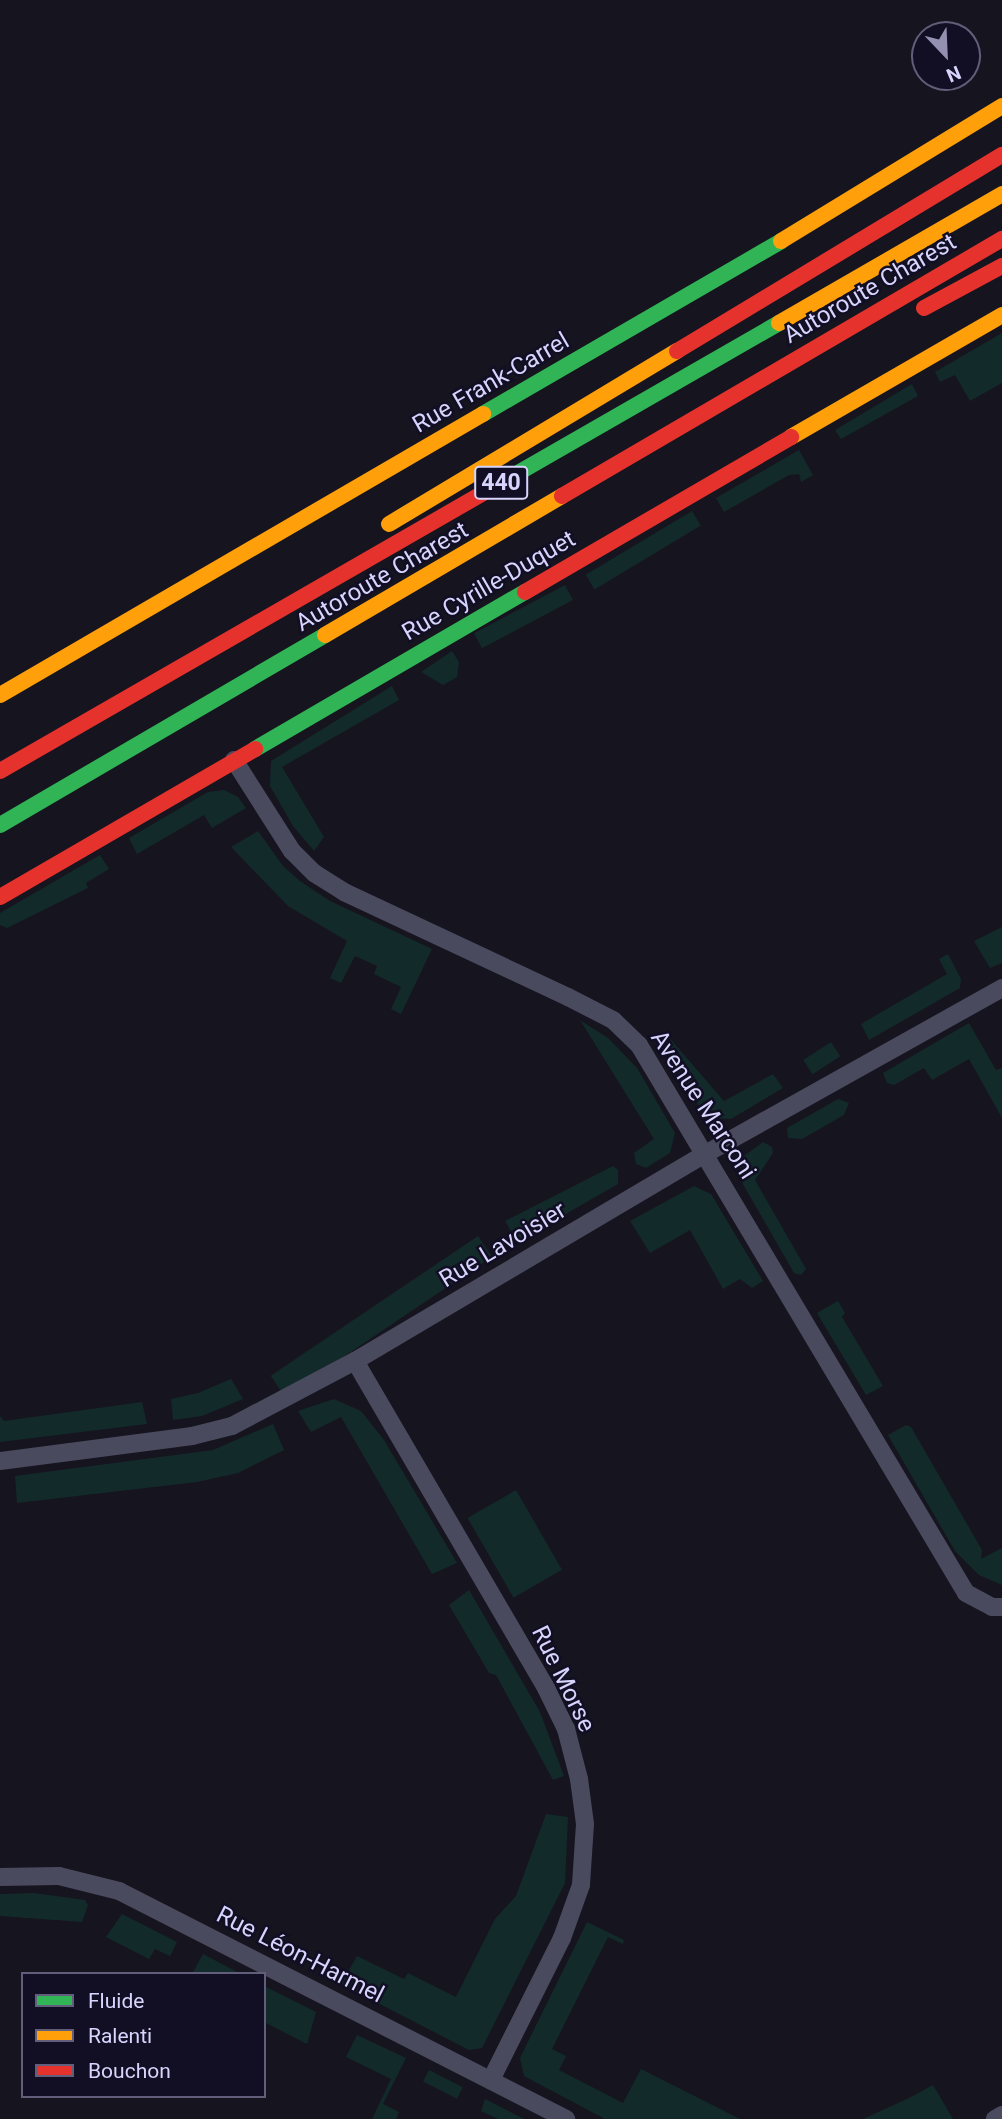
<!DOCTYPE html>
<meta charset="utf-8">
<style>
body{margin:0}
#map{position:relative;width:1002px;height:2119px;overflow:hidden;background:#16141f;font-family:Roboto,sans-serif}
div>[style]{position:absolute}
.green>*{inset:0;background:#132a2a;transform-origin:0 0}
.street>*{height:18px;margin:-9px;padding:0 9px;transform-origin:9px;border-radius:9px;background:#4a4a5f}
.fast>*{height:16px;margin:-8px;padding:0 8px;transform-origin:8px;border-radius:8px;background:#30b455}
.slow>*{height:16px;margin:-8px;padding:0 8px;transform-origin:8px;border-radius:8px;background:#ff9f0a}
.jam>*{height:16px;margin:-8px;padding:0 8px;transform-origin:8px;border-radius:8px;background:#e5322d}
span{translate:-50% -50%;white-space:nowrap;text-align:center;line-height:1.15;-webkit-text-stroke:5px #120f24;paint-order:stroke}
.shield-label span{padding:2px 5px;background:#120f24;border:2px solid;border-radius:5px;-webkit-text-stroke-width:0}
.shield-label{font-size:23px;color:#d7d4fd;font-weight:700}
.street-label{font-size:24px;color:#d7d4fd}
.legend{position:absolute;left:21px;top:1972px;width:245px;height:126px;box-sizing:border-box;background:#120f24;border:2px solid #615e7b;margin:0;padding:9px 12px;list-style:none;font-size:21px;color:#d7d4fd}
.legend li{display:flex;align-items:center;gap:14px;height:35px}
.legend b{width:35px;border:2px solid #615e7b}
.north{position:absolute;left:911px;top:21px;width:70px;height:70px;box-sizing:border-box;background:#120f24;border:2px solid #615e7b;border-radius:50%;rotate:157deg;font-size:19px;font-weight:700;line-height:28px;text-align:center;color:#d7d4fd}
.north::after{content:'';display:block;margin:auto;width:24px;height:32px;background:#9391af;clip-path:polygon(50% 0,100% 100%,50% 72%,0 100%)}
</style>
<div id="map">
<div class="green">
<i style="clip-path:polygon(1002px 333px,1002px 383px,970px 401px,955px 375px,940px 382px,935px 372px)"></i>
<i style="clip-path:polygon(912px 384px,918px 396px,841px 439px,835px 430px)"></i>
<i style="clip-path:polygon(799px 450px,813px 475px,801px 482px,799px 474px,789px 475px,724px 512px,716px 498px)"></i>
<i style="left:692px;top:511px;width:17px;height:124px;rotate:59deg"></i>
<i style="left:565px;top:585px;width:17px;height:103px;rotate:62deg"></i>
<i style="clip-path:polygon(452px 651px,459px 662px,457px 677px,443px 685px,421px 672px)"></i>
<i style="clip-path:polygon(392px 686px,399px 700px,282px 767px,324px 837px,314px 851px,293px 826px,270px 786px,271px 761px)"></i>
<i style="clip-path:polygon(224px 790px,238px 797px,246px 808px,212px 828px,204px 815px,137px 854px,129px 838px,208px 792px)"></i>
<i style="clip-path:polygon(258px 831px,283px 866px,300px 881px,330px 901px,432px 949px,401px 1014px,391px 1009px,401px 987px,374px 974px,377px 966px,355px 956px,341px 983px,330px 978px,347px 941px,288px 906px,231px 847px)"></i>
<i style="clip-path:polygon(100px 855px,109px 869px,86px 883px,88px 888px,7px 928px,0 925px,0 913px)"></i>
<i style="clip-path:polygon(1002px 927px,1002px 963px,990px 968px,974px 941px)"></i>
<i style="clip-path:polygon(948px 954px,961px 979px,960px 988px,869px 1040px,861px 1024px,947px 974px,939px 959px)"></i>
<i style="clip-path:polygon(580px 1020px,608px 1038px,637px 1068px,675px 1133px,670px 1153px,646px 1168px,636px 1164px,634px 1153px,654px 1139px)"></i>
<i style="clip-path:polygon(969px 1023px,996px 1070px,1002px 1068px,1002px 1118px,969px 1059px,932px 1080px,924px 1068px,894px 1085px,887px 1083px,883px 1073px)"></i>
<i style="clip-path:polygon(666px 1034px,724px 1101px,773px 1074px,783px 1088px,731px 1119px,707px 1118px,658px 1042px)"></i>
<i style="left:831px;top:1042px;width:17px;height:33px;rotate:57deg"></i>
<i style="clip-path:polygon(838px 1099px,849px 1103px,844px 1115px,802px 1139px,788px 1138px,787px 1128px)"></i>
<i style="clip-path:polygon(763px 1142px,772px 1147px,773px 1153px,755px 1180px,806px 1269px,801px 1275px,794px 1273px,740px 1179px,744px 1156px)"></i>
<i style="clip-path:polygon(613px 1166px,618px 1170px,618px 1184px,517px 1242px,505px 1221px)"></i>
<i style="clip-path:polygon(694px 1186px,711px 1194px,763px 1281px,752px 1288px,740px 1279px,723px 1289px,690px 1230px,650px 1253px,630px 1221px)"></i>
<i style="left:478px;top:1236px;width:25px;height:250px;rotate:56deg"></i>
<i style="clip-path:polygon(838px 1301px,845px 1313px,842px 1317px,883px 1386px,866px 1395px,817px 1313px)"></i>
<i style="clip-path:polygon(231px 1379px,243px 1399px,202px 1416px,173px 1420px,171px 1399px,198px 1393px)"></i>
<i style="clip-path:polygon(334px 1399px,361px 1411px,384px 1440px,457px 1563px,432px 1574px,341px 1417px,311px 1432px,298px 1411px)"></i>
<i style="clip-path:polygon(142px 1402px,147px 1424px,0 1442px,0 1416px,4px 1421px)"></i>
<i style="clip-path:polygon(273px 1424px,284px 1450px,238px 1473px,197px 1482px,17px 1503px,15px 1476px,213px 1450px)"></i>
<i style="clip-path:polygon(906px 1425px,911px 1427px,982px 1550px,981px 1559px,1002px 1548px,1002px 1585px,979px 1575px,955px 1551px,888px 1435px)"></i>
<i style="left:516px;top:1490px;width:92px;height:56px;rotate:60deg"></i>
<i style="clip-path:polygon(469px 1590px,540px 1712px,564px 1776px,553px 1780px,496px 1675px,489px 1673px,449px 1605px)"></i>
<i style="clip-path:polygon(546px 1814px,568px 1817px,565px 1883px,482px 2048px,469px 2050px,341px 1984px,357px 1956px,404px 1979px,408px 1973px,456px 1997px,495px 1919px,516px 1896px)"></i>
<i style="clip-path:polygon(34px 1893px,85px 1900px,88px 1905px,82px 1922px,0 1916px,0 1894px)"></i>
<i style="clip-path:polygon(122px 1914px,177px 1942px,170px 1956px,155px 1949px,149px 1959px,106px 1937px)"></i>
<i style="clip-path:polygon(587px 1922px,624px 1940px,623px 1944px,608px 1937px,552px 2049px,566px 2056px,559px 2070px,623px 2103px,641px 2069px,740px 2119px,605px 2119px,524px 2076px,520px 2058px)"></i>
<i style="clip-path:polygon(203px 1954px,241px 1974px,192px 1974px)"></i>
<i style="clip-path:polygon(264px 1986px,316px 2012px,307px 2044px,264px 2022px)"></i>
<i style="clip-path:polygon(357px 2035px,406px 2058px,383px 2104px,399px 2112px,396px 2119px,372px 2119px,391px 2079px,346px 2057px)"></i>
<i style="left:429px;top:2070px;width:38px;height:13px;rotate:27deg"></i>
<i style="clip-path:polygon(933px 2085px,953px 2119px,863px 2119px,909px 2098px)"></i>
<i style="clip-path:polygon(485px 2099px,524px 2119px,498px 2119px,481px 2111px)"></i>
</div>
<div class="street">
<i style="left:234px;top:760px;width:108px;rotate:57.5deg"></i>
<i style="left:292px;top:851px;width:31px;rotate:45deg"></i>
<i style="left:314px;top:873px;width:36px;rotate:32deg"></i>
<i style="left:344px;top:892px;width:247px;rotate:25.1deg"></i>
<i style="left:568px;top:997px;width:51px;rotate:27.1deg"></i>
<i style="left:613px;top:1020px;width:36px;rotate:44deg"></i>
<i style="left:639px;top:1045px;width:638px;rotate:59.17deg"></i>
<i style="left:966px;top:1593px;width:30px;rotate:28deg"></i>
<i style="left:992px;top:1607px;width:10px"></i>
<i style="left:355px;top:1361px;width:379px;rotate:59.7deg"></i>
<i style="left:546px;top:1688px;width:46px;rotate:64deg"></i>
<i style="left:566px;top:1729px;width:52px;rotate:75.4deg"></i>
<i style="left:579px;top:1779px;width:45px;rotate:82.4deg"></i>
<i style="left:585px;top:1824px;width:61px;rotate:93.8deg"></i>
<i style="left:581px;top:1885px;width:56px;rotate:109.7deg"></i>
<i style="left:562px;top:1938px;width:159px;rotate:116.6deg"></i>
<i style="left:0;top:1461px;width:194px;rotate:-7.4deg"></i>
<i style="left:192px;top:1436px;width:41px;rotate:-14deg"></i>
<i style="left:232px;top:1426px;width:139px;rotate:-27.9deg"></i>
<i style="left:355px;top:1361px;width:409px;rotate:-30.6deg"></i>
<i style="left:707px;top:1153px;width:338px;rotate:-29.2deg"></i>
<i style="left:0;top:1877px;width:59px;rotate:-1deg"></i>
<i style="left:59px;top:1876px;width:62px;rotate:14deg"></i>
<i style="left:119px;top:1891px;width:502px;rotate:27.02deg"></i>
<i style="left:995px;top:2119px;width:8px;rotate:-30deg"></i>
</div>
<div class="fast">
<i style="left:483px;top:414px;width:345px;rotate:-30.1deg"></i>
<i style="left:499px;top:484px;width:323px;rotate:-29.9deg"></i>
<i style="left:255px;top:749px;width:312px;rotate:-30.2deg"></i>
<i style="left:0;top:825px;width:376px;rotate:-30.3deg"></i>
</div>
<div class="slow">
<i style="left:781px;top:241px;width:259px;rotate:-31.4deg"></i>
<i style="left:779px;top:323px;width:258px;rotate:-30deg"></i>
<i style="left:791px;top:437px;width:244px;rotate:-30deg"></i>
<i style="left:389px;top:524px;width:336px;rotate:-31deg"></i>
<i style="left:325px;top:635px;width:275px;rotate:-30.4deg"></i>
<i style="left:0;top:695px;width:559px;rotate:-30.19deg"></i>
</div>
<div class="jam">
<i style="left:924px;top:308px;width:89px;rotate:-28.3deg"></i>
<i style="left:677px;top:351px;width:380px;rotate:-31.1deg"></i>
<i style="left:562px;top:496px;width:510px;rotate:-30.29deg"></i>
<i style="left:525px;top:592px;width:308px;rotate:-30.2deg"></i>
<i style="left:0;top:771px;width:576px;rotate:-29.91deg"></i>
<i style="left:0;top:897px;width:295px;rotate:-30.1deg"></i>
</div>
<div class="shield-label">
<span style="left:501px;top:483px">440</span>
</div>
<div class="street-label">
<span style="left:870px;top:289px;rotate:-30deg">Autoroute Charest</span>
<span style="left:491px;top:383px;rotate:-30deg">Rue Frank-Carrel</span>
<span style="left:382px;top:577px;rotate:-30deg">Autoroute Charest</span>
<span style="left:489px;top:586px;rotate:-30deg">Rue Cyrille-Duquet</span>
<span style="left:703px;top:1105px;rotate:57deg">Avenue Marconi</span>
<span style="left:503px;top:1245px;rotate:-31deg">Rue Lavoisier</span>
<span style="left:563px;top:1679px;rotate:64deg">Rue Morse</span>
<span style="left:300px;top:1955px;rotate:27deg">Rue Léon-Harmel</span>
</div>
<ul class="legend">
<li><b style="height:9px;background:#30b455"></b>Fluide</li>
<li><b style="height:9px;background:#ff9f0a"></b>Ralenti</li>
<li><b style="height:9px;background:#e5322d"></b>Bouchon</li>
</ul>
<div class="north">N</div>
</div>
